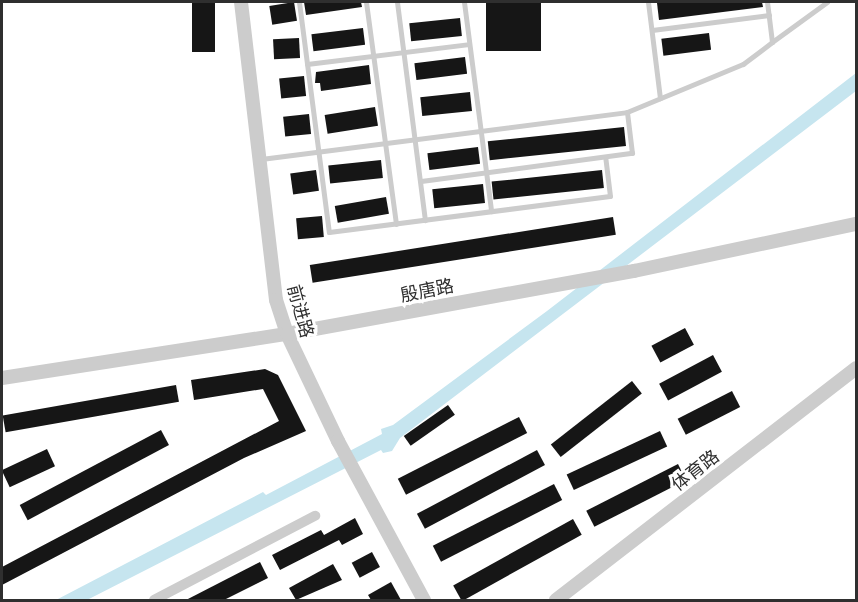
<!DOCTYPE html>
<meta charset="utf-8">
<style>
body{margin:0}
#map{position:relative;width:858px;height:602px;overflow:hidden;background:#fff;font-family:"Golos Text","Noto Sans SC",sans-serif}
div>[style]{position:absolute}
.water>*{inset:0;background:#c6e5ef}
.building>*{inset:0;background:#161616;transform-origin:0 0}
.service>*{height:5px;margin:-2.5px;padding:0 2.5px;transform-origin:2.5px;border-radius:2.5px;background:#ccc}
.minor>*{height:10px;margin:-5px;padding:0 5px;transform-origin:5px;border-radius:5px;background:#ccc}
.tertiary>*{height:14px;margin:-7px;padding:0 7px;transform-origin:7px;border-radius:7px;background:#ccc}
span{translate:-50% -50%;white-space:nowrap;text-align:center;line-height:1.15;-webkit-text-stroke:6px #fff;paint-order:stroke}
.street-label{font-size:18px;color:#2f2f2f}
.frame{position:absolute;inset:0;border:3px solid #2f2f2f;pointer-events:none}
</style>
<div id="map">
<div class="water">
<i style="clip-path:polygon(856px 73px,856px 91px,400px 438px,392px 451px,383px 453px,381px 450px,87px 600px,56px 600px,263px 492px,266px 495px,382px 434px,381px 429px,393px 425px,547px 311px)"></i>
</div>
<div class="building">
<i style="left:192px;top:2px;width:23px;height:50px"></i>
<i style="left:294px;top:2px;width:19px;height:25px;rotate:81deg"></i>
<i style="clip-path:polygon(304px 2px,361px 2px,362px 7px,306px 15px)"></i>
<i style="left:486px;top:2px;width:55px;height:49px"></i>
<i style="clip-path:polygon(673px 2px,762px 2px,763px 7px,659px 20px,657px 3px)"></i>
<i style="left:460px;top:18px;width:18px;height:51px;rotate:84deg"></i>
<i style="left:363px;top:28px;width:17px;height:52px;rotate:83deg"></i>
<i style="left:709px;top:33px;width:17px;height:48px;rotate:83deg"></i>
<i style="left:299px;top:38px;width:20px;height:26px;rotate:87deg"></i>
<i style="left:465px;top:57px;width:17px;height:51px;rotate:83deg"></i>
<i style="clip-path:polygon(369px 65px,371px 84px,321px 91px,320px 83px,315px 83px,316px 72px)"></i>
<i style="left:304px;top:76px;width:20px;height:25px;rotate:84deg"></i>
<i style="left:470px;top:92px;width:19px;height:50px;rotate:84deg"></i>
<i style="left:375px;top:107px;width:19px;height:51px;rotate:81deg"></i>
<i style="left:309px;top:114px;width:20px;height:26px;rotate:84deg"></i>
<i style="left:624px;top:127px;width:19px;height:137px;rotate:84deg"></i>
<i style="left:478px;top:147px;width:17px;height:51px;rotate:83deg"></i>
<i style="left:381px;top:160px;width:18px;height:53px;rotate:84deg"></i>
<i style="left:316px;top:170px;width:21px;height:26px;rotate:82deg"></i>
<i style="left:602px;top:170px;width:18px;height:111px;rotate:84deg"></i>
<i style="left:483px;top:184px;width:19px;height:51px;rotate:84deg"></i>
<i style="left:386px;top:197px;width:17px;height:52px;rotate:80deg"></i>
<i style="left:322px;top:216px;width:21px;height:26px;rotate:85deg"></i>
<i style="left:613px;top:217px;width:18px;height:307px;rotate:81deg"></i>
<i style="left:685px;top:328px;width:19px;height:38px;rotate:62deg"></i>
<i style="left:713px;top:355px;width:19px;height:61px;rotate:62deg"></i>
<i style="clip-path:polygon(265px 369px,278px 375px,306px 431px,244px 458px,2px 585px,2px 567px,279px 421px,263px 389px,194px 400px,191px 380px)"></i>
<i style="left:632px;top:381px;width:16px;height:103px;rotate:52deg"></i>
<i style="left:176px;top:385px;width:17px;height:176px;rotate:80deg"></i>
<i style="left:732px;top:391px;width:18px;height:61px;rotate:63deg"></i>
<i style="left:448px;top:405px;width:12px;height:54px;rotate:55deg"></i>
<i style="left:519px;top:417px;width:18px;height:136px;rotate:63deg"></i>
<i style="left:161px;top:430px;width:17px;height:160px;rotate:62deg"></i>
<i style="left:660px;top:431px;width:17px;height:103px;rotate:65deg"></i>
<i style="left:47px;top:449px;width:19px;height:50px;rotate:65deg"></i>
<i style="left:537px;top:450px;width:17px;height:136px;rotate:62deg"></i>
<i style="left:678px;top:464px;width:18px;height:103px;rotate:63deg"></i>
<i style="left:554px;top:484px;width:18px;height:136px;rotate:63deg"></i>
<i style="clip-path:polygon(355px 518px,363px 534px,342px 545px,339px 540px,280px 570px,272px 555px,321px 530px,324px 535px)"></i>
<i style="left:573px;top:519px;width:18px;height:137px;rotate:61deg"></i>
<i style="left:372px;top:552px;width:17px;height:23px;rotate:62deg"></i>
<i style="clip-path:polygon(260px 562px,268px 578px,224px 600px,186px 600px)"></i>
<i style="clip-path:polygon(333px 564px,342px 580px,296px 600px,289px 588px)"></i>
<i style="clip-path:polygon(391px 582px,401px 600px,371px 600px,368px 595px)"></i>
</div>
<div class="service">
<i style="left:299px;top:2px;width:232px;rotate:82.6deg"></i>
<i style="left:329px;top:232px;width:283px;rotate:-7.3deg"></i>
<i style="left:610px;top:196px;width:39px;rotate:-97deg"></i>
<i style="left:366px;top:2px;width:224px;rotate:82.3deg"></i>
<i style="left:397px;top:2px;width:220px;rotate:82.7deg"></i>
<i style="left:464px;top:2px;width:211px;rotate:82.6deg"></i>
<i style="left:648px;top:2px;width:97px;rotate:82.9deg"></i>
<i style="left:652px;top:30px;width:118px;rotate:-7.3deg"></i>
<i style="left:772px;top:42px;width:68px;rotate:-36deg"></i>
<i style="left:307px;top:64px;width:163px;rotate:-7deg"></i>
<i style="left:261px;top:159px;width:369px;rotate:-7.3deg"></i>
<i style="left:627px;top:112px;width:126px;rotate:-22.5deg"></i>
<i style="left:743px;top:64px;width:36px;rotate:-37deg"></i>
<i style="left:772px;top:42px;width:40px;rotate:-97.1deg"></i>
<i style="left:421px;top:181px;width:213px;rotate:-7.6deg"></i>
<i style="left:632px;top:153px;width:41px;rotate:-97deg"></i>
</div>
<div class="minor">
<i style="left:154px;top:600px;width:182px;rotate:-27.6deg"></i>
</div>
<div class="tertiary">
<i style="left:241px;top:2px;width:300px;rotate:83.3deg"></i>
<i style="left:276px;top:300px;width:36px;rotate:72deg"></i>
<i style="left:287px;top:334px;width:119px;rotate:64.5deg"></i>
<i style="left:338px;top:441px;width:181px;rotate:61.6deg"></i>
<i style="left:2px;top:378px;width:288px;rotate:-8.8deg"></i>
<i style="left:287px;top:334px;width:353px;rotate:-10.3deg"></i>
<i style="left:634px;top:271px;width:227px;rotate:-12deg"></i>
<i style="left:556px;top:600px;width:379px;rotate:-37.7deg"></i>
</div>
<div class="street-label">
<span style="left:427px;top:290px;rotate:-11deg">殷唐路</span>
<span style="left:301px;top:311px;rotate:75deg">前进路</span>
<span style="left:695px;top:470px;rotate:-38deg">体育路</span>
</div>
<div class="frame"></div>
</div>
